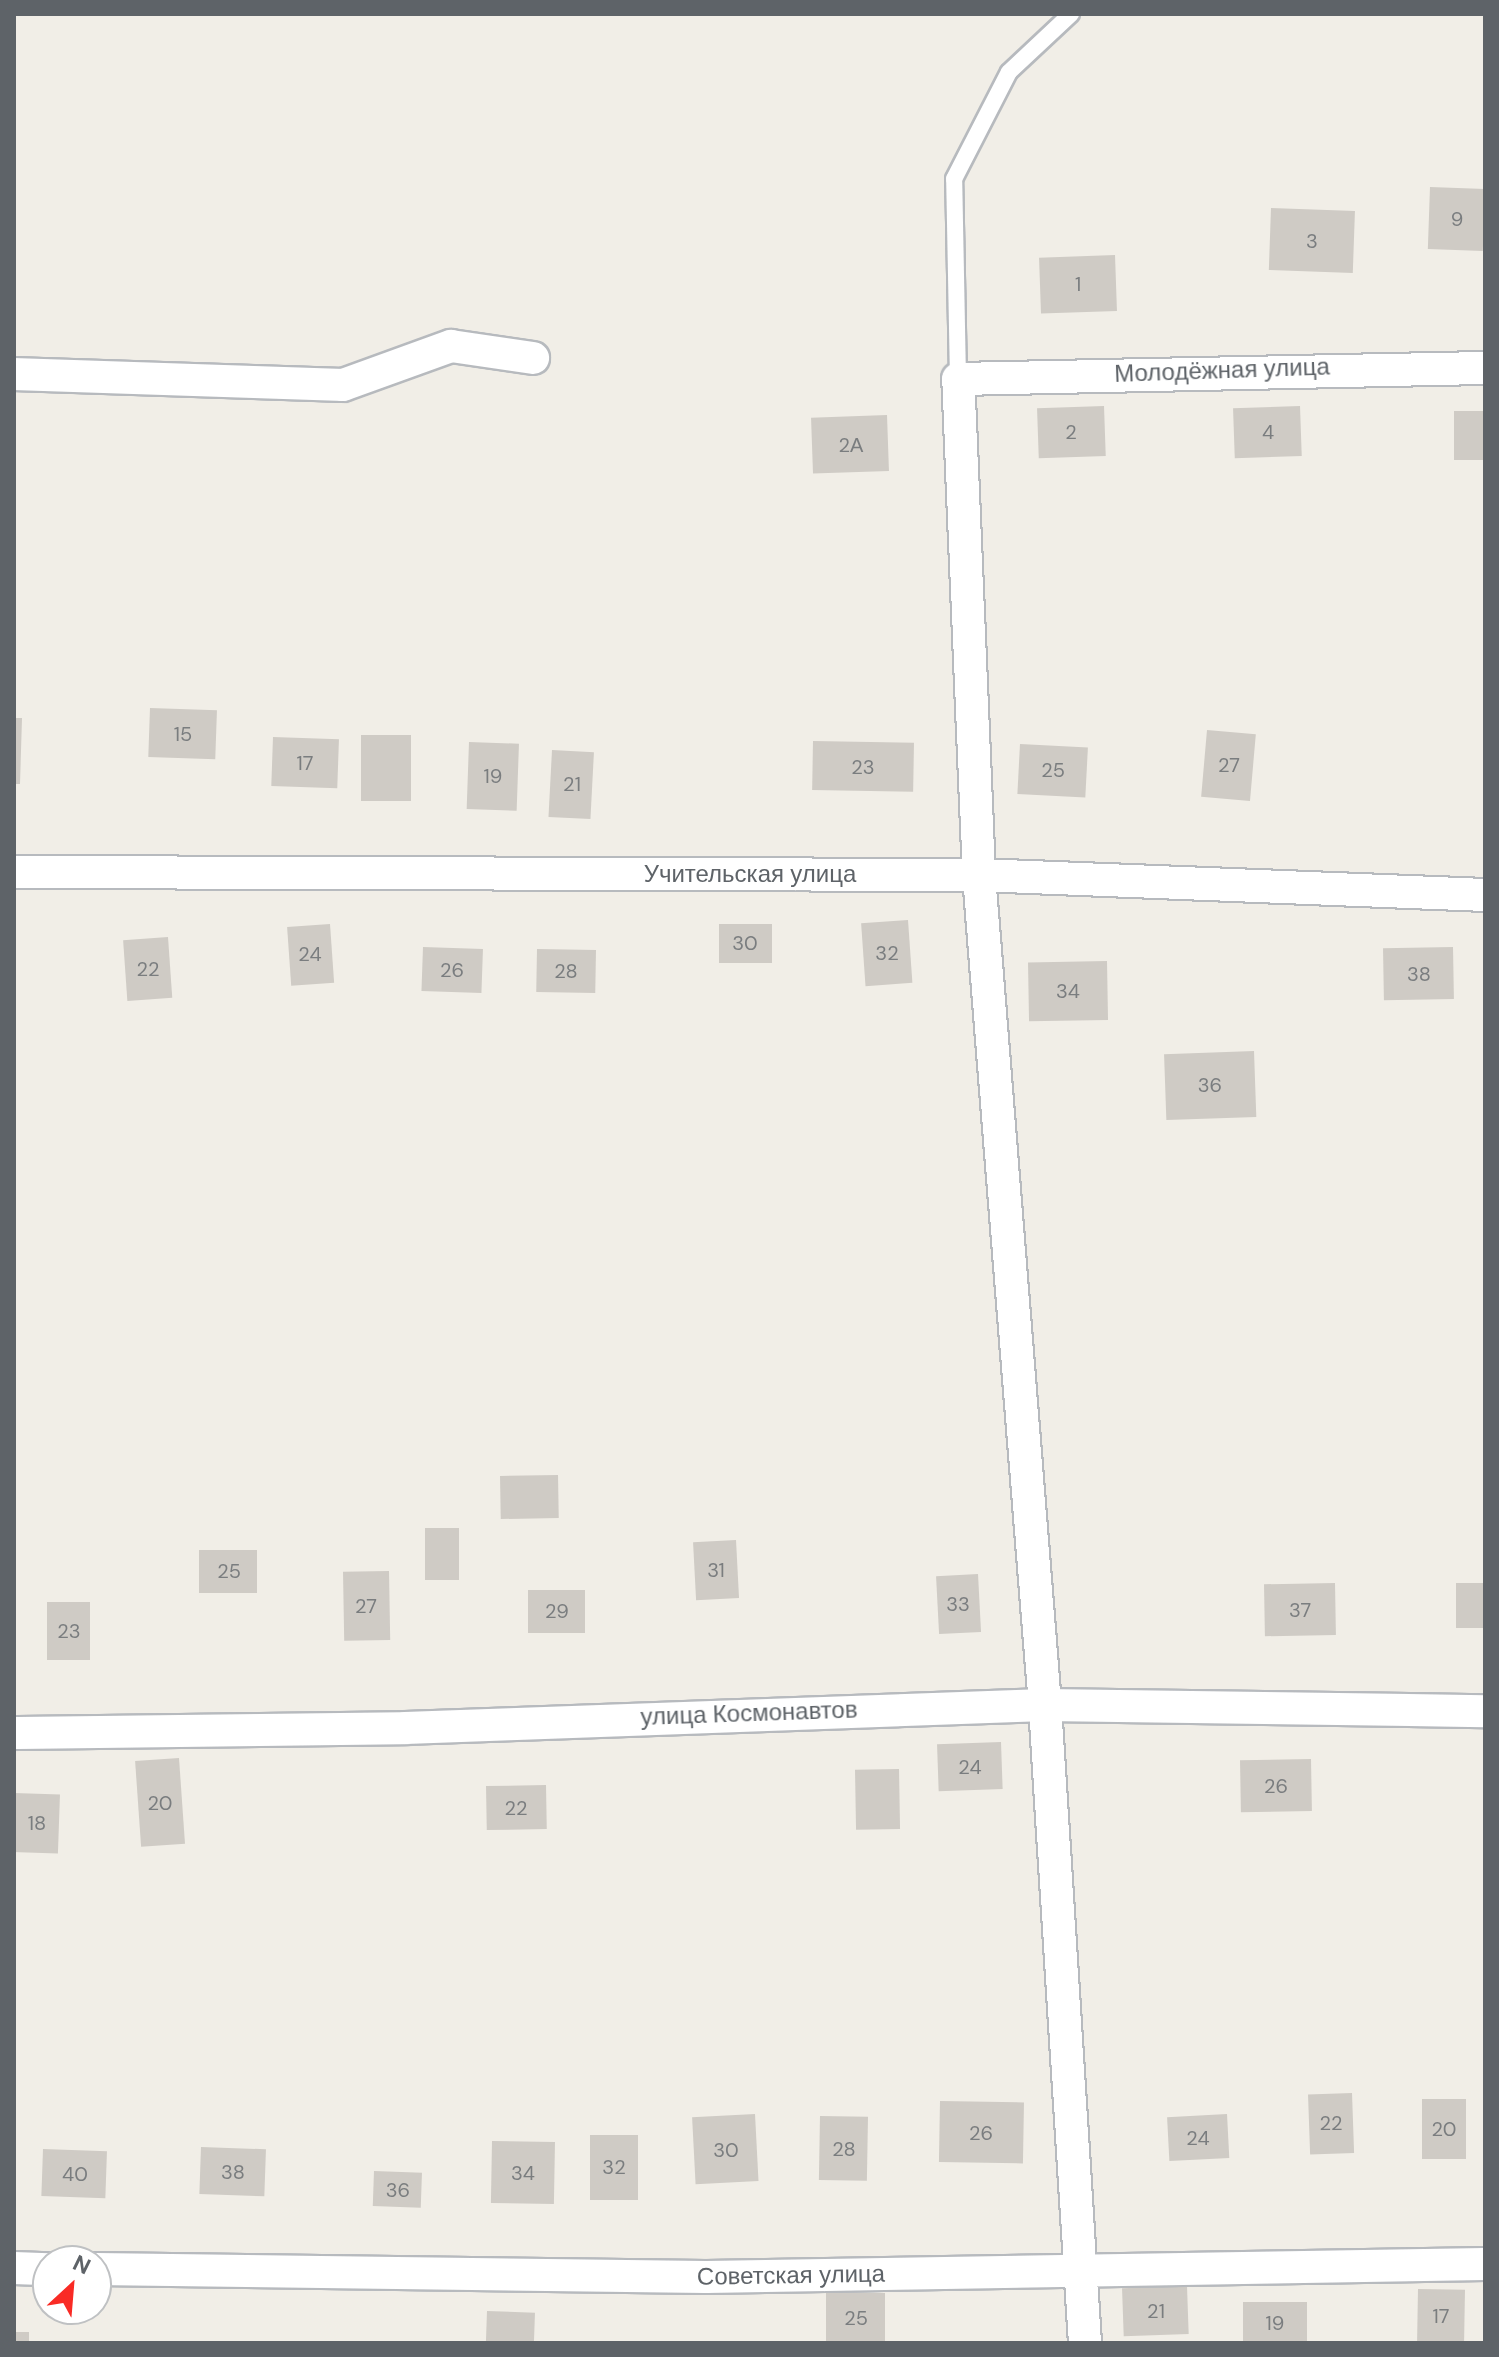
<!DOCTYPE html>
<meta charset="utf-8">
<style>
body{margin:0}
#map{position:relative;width:1499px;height:2357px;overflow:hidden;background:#f1eee7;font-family:"DM Sans",sans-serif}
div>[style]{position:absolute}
.building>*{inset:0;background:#cfcbc5;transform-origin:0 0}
.roads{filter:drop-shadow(2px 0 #b7babe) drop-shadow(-2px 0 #b7babe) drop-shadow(0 2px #b7babe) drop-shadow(0 -2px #b7babe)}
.service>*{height:16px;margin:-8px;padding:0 8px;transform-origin:8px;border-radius:8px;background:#fff}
.minor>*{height:32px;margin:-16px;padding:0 16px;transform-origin:16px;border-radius:16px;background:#fff}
span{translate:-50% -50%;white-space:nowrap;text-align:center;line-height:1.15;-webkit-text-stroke:6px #fff;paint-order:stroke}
.number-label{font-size:20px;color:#7a7d7f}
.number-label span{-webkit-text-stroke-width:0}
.street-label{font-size:24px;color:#5e6368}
.frame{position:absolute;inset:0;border:16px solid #5e6368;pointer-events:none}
.north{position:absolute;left:32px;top:2245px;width:80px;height:80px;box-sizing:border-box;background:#fff;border:2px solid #bfc1c3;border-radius:50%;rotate:26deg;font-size:22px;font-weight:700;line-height:32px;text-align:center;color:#5e6368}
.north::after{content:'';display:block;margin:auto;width:28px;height:36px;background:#f92b25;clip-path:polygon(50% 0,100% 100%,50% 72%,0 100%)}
</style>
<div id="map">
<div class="building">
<i style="left:1430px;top:187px;width:55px;height:62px;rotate:2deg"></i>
<i style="left:1271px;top:208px;width:84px;height:62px;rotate:2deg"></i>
<i style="left:1115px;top:255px;width:56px;height:76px;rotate:88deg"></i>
<i style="left:1104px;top:406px;width:50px;height:67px;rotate:88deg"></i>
<i style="left:1300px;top:406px;width:50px;height:67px;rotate:88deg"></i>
<i style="left:1485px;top:411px;width:49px;height:31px;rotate:90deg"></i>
<i style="left:887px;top:415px;width:56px;height:76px;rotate:88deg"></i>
<i style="left:150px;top:708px;width:67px;height:49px;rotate:2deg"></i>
<i style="clip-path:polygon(14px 718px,22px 718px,20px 784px,14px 784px)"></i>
<i style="left:1207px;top:730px;width:49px;height:67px;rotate:5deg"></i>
<i style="left:361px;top:735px;width:50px;height:66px"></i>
<i style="left:273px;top:737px;width:66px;height:49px;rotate:2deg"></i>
<i style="left:813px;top:741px;width:101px;height:49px;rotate:1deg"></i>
<i style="left:469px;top:742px;width:50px;height:67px;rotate:2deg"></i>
<i style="left:1020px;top:744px;width:68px;height:50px;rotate:3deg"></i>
<i style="left:552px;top:750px;width:42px;height:67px;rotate:3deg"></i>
<i style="left:908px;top:920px;width:63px;height:47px;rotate:86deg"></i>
<i style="left:330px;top:924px;width:59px;height:43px;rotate:86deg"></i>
<i style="left:719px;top:924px;width:53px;height:39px"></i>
<i style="left:168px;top:937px;width:61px;height:45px;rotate:86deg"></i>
<i style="left:423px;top:947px;width:60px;height:44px;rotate:2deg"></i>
<i style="left:1453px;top:947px;width:52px;height:70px;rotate:89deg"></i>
<i style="left:537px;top:949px;width:59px;height:43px;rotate:1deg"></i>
<i style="left:1107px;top:961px;width:59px;height:79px;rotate:89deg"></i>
<i style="left:1254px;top:1051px;width:66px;height:90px;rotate:88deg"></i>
<i style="left:558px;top:1475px;width:43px;height:58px;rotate:89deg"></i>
<i style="left:425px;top:1528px;width:34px;height:52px"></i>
<i style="left:736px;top:1540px;width:58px;height:43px;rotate:87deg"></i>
<i style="left:199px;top:1550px;width:58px;height:43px"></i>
<i style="left:389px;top:1571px;width:69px;height:46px;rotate:89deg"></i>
<i style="left:978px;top:1574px;width:58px;height:42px;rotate:87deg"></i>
<i style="left:1335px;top:1583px;width:52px;height:71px;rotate:89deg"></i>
<i style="left:1485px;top:1583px;width:45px;height:29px;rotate:90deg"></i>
<i style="left:528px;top:1590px;width:57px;height:43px"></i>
<i style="left:47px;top:1602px;width:43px;height:58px"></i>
<i style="left:1001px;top:1742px;width:47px;height:64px;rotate:88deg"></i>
<i style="left:179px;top:1758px;width:86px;height:44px;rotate:86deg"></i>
<i style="left:1311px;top:1759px;width:52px;height:71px;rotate:89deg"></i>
<i style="left:899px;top:1769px;width:60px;height:44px;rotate:89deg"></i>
<i style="left:546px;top:1785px;width:44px;height:60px;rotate:89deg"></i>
<i style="left:14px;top:1793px;width:46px;height:59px;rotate:2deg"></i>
<i style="left:1352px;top:2093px;width:60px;height:44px;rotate:88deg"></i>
<i style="left:1422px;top:2099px;width:44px;height:60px"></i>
<i style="left:940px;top:2101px;width:84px;height:61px;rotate:1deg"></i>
<i style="left:755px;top:2114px;width:67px;height:63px;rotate:87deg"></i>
<i style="left:1227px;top:2114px;width:44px;height:60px;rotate:87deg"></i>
<i style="left:820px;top:2116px;width:48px;height:64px;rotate:1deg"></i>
<i style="left:590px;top:2135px;width:48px;height:65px"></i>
<i style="left:492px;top:2141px;width:63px;height:62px;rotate:1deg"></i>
<i style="left:201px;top:2147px;width:65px;height:47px;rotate:2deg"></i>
<i style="left:43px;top:2149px;width:64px;height:47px;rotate:2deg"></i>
<i style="left:374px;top:2171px;width:48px;height:35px;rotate:2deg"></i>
<i style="left:1187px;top:2286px;width:48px;height:65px;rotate:88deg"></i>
<i style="left:1418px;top:2289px;width:47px;height:54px;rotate:1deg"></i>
<i style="left:826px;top:2293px;width:59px;height:50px"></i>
<i style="left:1307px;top:2302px;width:41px;height:64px;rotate:90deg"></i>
<i style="left:487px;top:2311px;width:48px;height:32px;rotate:2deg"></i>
<i style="left:14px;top:2332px;width:15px;height:11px"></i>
</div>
<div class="roads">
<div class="service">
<i style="left:958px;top:379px;width:200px;rotate:-91.1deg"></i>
<i style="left:954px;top:179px;width:120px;rotate:-62.8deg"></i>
<i style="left:1009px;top:72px;width:85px;rotate:-43.1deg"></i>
</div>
<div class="minor">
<i style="left:14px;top:374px;width:329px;rotate:1.9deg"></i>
<i style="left:343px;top:385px;width:115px;rotate:-19.9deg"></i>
<i style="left:451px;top:346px;width:83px;rotate:8.3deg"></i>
<i style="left:14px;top:872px;width:965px;rotate:0.18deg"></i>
<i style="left:979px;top:875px;width:506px;rotate:2.26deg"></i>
<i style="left:14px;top:1733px;width:391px;rotate:-0.7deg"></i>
<i style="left:405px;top:1728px;width:640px;rotate:-2.06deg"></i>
<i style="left:1045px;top:1705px;width:440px;rotate:0.8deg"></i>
<i style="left:14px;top:2268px;width:34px;rotate:2deg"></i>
<i style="left:96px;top:2269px;width:610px;rotate:0.75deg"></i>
<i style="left:706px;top:2277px;width:779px;rotate:-0.96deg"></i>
<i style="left:1085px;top:2343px;width:639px;rotate:-93.59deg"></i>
<i style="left:1045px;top:1705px;width:833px;rotate:-94.55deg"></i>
<i style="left:979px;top:875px;width:496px;rotate:-92.4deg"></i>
<i style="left:958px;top:379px;width:527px;rotate:-1.2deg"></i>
</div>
</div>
<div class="number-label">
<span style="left:1457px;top:219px">9</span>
<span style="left:1312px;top:241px">3</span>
<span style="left:1078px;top:284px">1</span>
<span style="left:1071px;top:432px">2</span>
<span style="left:1268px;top:432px">4</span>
<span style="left:851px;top:445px">2А</span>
<span style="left:183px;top:734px">15</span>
<span style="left:305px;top:763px">17</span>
<span style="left:1229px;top:765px">27</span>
<span style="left:863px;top:767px">23</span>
<span style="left:1053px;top:770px">25</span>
<span style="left:493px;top:776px">19</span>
<span style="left:572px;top:784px">21</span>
<span style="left:745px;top:943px">30</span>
<span style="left:887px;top:953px">32</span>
<span style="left:310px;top:954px">24</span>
<span style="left:148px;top:969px">22</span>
<span style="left:452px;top:970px">26</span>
<span style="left:566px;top:971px">28</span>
<span style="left:1419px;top:974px">38</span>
<span style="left:1068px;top:991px">34</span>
<span style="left:1210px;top:1085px">36</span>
<span style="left:716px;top:1570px">31</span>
<span style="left:229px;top:1571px">25</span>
<span style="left:958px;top:1604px">33</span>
<span style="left:366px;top:1606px">27</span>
<span style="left:1300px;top:1610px">37</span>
<span style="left:557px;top:1611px">29</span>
<span style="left:69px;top:1631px">23</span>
<span style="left:970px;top:1767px">24</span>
<span style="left:1276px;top:1786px">26</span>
<span style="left:160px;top:1803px">20</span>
<span style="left:516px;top:1808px">22</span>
<span style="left:37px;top:1823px">18</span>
<span style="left:1331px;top:2123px">22</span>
<span style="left:1444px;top:2129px">20</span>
<span style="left:981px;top:2133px">26</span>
<span style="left:1198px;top:2138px">24</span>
<span style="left:844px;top:2149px">28</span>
<span style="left:726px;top:2150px">30</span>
<span style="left:614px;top:2167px">32</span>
<span style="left:233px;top:2172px">38</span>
<span style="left:523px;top:2173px">34</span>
<span style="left:75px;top:2174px">40</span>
<span style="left:398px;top:2190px">36</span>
<span style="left:1156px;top:2311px">21</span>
<span style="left:1441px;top:2316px">17</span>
<span style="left:856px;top:2318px">25</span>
<span style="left:1275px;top:2323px">19</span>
</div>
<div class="street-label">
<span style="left:1222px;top:370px;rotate:-2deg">Молодёжная улица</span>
<span style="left:750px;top:874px">Учительская улица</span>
<span style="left:749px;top:1713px;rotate:-2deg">улица Космонавтов</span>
<span style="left:791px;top:2275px;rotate:-1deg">Советская улица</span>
</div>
<div class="frame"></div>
<div class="north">N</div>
</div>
